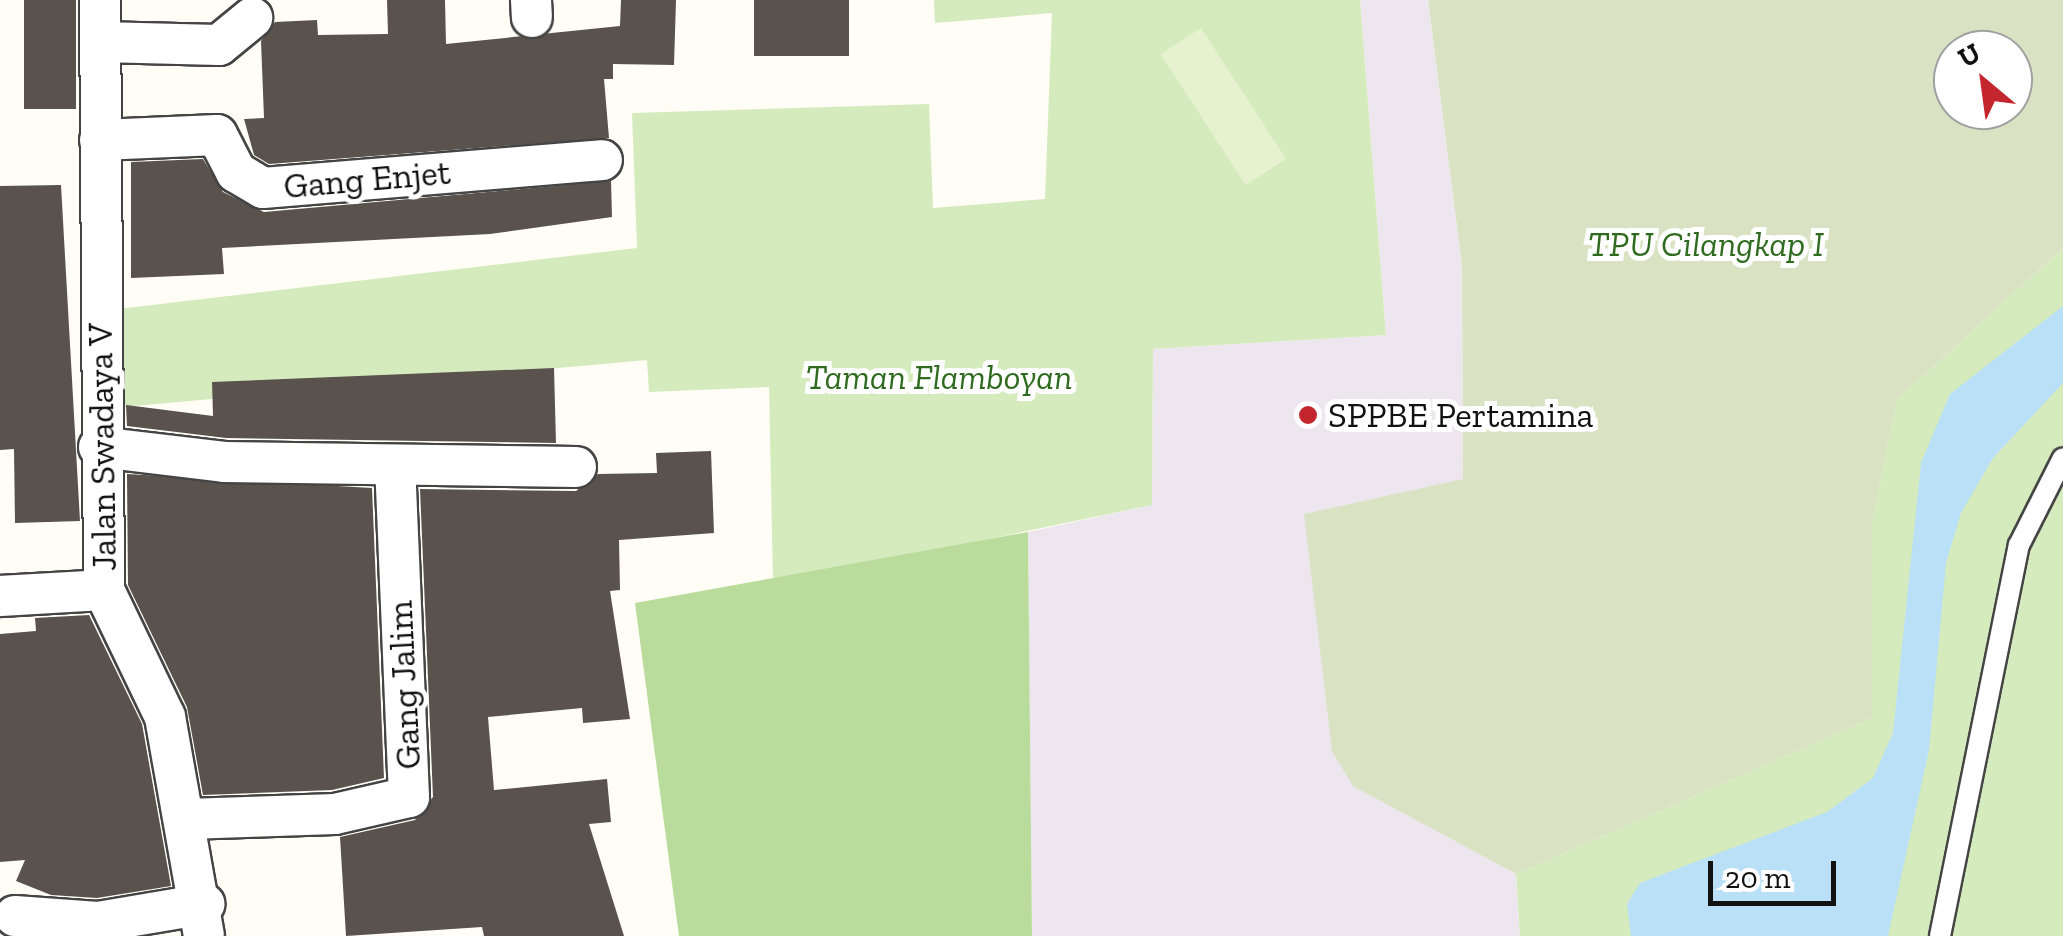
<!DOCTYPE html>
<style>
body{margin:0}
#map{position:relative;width:2063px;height:936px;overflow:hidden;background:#fffdf5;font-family:"Zilla Slab",serif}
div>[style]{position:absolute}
.industrial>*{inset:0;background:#eee6ef}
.green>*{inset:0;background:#d5ebbd}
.forest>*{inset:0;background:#b9dc9c}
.cemetery>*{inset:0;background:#d9e3c4}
.pitch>*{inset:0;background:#e6f2cf;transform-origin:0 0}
.water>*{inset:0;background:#b9e0f7}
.building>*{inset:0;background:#5a524d;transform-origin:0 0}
.roads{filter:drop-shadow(2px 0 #444) drop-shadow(-2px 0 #444) drop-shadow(0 2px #444) drop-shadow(0 -2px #444)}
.lane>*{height:20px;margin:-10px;padding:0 10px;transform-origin:10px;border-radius:10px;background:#fff}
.street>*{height:40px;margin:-20px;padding:0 20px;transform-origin:20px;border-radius:20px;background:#fff}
.dots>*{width:28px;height:28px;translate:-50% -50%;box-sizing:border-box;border:5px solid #fff;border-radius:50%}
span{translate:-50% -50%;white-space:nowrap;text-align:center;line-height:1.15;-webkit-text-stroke:10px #fff;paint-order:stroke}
.street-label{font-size:35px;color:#111}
.park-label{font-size:35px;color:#2f6b1f;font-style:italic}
.poi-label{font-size:35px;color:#111}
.left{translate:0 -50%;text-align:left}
.north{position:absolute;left:1933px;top:30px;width:100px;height:100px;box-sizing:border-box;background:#fff;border:2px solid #a0a0a0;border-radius:50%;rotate:331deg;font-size:28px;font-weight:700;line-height:40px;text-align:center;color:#111}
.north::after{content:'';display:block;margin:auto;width:35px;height:45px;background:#c4262e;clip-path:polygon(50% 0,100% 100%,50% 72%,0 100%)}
.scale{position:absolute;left:1708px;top:861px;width:128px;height:45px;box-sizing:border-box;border:5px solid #111;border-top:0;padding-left:12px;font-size:30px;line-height:35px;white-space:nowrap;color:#111;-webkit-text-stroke:8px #fff;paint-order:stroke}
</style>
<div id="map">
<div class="industrial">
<i style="clip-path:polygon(1360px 0,1428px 0,1462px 266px,1463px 480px,1304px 514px,1354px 786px,1516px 874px,1520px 936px,1032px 936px,1028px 532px,1152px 505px,1153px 349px,1386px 335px)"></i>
</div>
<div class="green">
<i style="clip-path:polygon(934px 0,1360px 0,1386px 335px,1153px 349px,1152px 505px,773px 584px,769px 387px,649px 392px,647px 360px,123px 407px,118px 309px,637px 248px,632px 113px,929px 104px,933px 208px,1045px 199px,1052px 13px,935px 23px)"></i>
<i style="clip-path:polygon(2063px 248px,2063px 936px,1520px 936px,1516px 874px,1872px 718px,1872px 522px,1897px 400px)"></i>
</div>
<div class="forest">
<i style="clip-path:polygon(1028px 532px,1032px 936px,679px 936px,635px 603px)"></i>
</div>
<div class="cemetery">
<i style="clip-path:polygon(evenodd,1428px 0,2063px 0,2063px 248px,1897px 400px,1872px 522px,1872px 718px,1516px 874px,1353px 786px,1332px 751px,1304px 514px,1463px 479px,1462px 266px,1428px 0,1953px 50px,2013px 50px,2013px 110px,1953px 110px,1953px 50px)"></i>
</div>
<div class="pitch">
<i style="left:1201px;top:28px;width:156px;height:48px;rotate:57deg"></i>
</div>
<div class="water">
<i style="clip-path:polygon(2063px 306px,2063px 383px,1993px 458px,1961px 513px,1946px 563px,1929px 750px,1888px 936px,1631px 936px,1627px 904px,1640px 883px,1827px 812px,1873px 778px,1893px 733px,1921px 463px,1950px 394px)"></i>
</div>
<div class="building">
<i style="left:24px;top:0;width:52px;height:109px"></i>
<i style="clip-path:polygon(387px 0,445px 0,446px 44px,620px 26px,621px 0,676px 0,674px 65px,613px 64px,613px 79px,604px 79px,609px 138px,269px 164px,254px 155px,244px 119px,264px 118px,261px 41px,275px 22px,317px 20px,318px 35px,388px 34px)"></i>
<i style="left:754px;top:0;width:95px;height:56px"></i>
<i style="clip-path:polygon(203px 159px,223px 192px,264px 212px,611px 181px,612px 217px,490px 234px,222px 248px,224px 274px,131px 278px,131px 162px)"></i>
<i style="clip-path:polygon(61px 185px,80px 521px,15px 523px,14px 449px,0 450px,0 186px)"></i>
<i style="clip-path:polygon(554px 368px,556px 443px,226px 438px,127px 426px,126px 405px,213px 416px,212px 382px)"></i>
<i style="clip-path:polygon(711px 451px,714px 533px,619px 540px,620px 590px,610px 591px,630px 719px,583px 723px,582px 708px,488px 717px,494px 790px,607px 779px,611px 822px,589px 824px,624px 936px,484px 936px,482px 927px,346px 936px,340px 837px,415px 820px,433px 797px,420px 489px,576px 491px,598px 474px,657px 473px,656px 453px)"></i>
<i style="clip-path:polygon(127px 474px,372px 488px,384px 778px,332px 790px,203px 795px,187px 707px,128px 585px)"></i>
<i style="clip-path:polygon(89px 615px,142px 724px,171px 886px,97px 898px,51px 895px,16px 881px,25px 860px,0 862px,0 634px,36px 631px,35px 618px)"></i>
</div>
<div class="roads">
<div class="lane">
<i style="left:1940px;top:936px;width:399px;rotate:-78.6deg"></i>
<i style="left:2019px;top:545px;width:97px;rotate:-63.2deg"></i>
</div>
<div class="street">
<i style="left:100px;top:0;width:590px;rotate:89.61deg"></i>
<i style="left:104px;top:590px;width:141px;rotate:64.3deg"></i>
<i style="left:165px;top:717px;width:222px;rotate:79.9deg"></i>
<i style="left:531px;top:0;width:17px;rotate:87deg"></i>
<i style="left:100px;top:42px;width:119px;rotate:1.4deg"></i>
<i style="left:219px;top:45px;width:43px;rotate:-39.3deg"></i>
<i style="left:100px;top:140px;width:117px;rotate:-2.4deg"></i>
<i style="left:217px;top:135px;width:42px;rotate:62.8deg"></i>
<i style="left:236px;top:172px;width:31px;rotate:31deg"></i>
<i style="left:263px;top:188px;width:340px;rotate:-4.7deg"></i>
<i style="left:99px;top:447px;width:126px;rotate:6.8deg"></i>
<i style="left:224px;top:462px;width:352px;rotate:0.8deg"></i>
<i style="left:0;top:596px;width:104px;rotate:-3.3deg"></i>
<i style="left:187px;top:819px;width:148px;rotate:-1.9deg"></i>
<i style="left:335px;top:814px;width:76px;rotate:-12.9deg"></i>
<i style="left:409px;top:797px;width:331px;rotate:-92.4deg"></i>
<i style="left:15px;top:916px;width:83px;rotate:4.1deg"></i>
<i style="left:98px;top:922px;width:108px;rotate:-9.6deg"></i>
</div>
</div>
<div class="dots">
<i style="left:1308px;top:415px;background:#c4262e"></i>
</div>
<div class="street-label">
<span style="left:367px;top:179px;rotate:-5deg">Gang Enjet</span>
<span style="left:102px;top:447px;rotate:-91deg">Jalan Swadaya V</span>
<span style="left:404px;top:685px;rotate:-93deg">Gang Jalim</span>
</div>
<div class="park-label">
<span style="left:1706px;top:244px">TPU Cilangkap I</span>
<span style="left:939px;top:377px">Taman Flamboyan</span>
</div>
<div class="poi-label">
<span class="left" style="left:1328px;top:415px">SPPBE Pertamina</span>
</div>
<div class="north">U</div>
<div class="scale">20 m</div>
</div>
